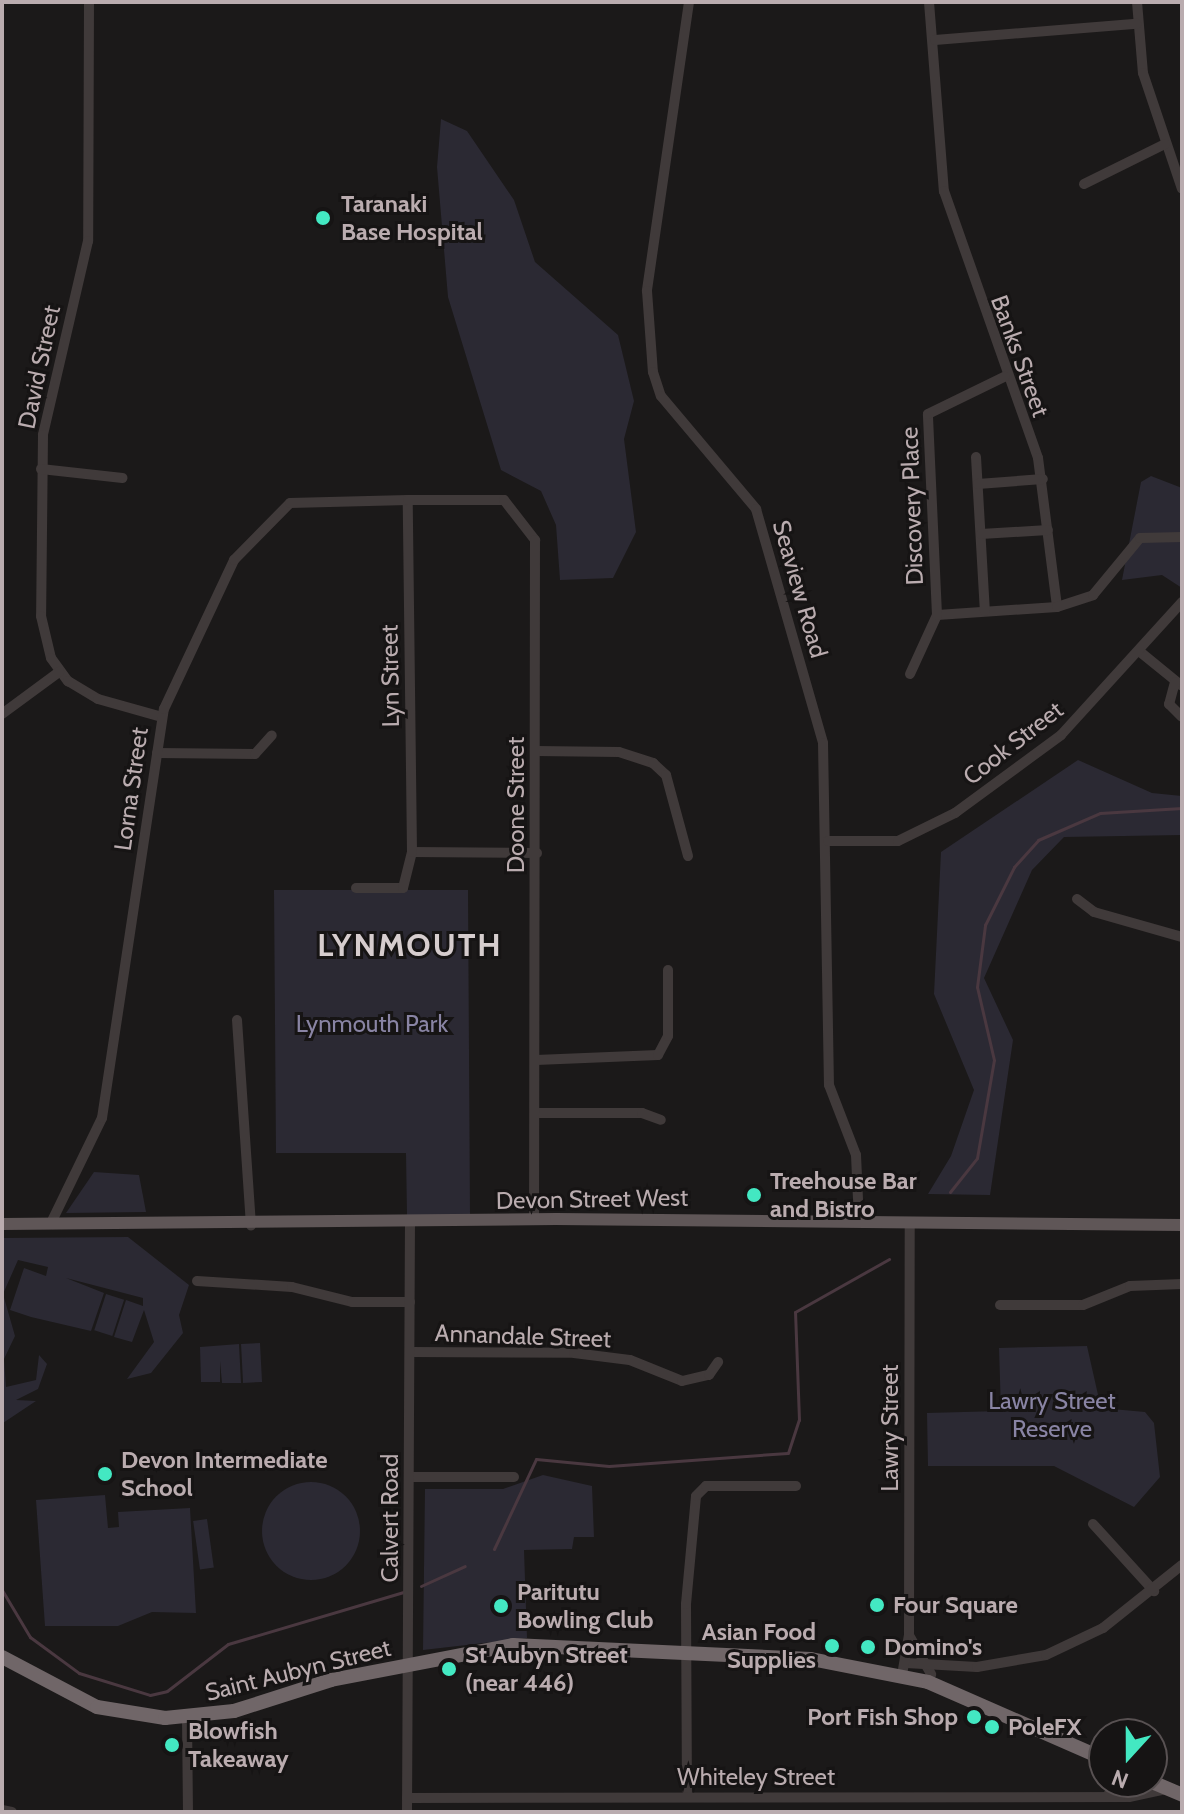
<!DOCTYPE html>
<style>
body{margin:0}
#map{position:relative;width:1184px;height:1814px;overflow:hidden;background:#1b1919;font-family:Cabin,sans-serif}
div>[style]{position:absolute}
.green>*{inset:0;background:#2b2933;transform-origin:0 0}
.round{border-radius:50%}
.stream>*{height:3px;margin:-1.5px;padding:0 1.5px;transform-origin:1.5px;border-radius:1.5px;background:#4a3840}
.minor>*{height:10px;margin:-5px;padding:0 5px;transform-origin:5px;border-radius:5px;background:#403a3a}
.major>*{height:12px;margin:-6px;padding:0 6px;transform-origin:6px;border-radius:6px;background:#5f5657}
.highway>*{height:14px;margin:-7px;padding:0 7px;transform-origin:7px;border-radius:7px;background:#706668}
.dots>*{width:22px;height:22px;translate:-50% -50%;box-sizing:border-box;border:4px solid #161414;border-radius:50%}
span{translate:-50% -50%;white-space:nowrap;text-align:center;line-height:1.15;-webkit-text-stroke:6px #161414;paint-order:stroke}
.poi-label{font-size:24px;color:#baacaf;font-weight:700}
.left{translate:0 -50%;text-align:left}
.right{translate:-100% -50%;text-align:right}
.street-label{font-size:24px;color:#baacaf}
.park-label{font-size:24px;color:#8984a4}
.district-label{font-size:32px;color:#d6cdce;font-weight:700;letter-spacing:2px}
.frame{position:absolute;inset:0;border:4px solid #baacaf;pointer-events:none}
.north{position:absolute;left:1088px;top:1718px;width:80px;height:80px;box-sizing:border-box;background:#161414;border:2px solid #585152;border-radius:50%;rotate:201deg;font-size:22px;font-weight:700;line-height:32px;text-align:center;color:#baacaf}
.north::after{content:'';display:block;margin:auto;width:28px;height:36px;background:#43e8c2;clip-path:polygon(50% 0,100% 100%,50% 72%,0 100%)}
</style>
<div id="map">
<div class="green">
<i style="clip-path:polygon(441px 119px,467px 131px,514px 200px,535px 262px,618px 335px,634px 401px,624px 439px,636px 532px,613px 578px,560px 580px,556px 525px,541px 491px,501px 470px,448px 297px,437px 167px)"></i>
<i style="clip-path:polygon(1151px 476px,1182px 488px,1182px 588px,1162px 575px,1122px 580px,1141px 482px)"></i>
<i style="clip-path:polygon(1078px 760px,1152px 793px,1182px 796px,1182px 835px,1064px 837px,1032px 870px,984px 978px,1013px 1040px,990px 1195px,928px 1194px,951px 1156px,974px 1090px,934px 994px,941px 852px)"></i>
<i style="clip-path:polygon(274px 890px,468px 890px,470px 1215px,407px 1215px,406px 1153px,276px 1153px)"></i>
<i style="clip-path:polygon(94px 1172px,139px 1175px,146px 1212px,66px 1213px)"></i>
<i style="clip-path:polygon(128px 1237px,189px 1285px,179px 1315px,183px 1333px,151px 1373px,127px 1379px,154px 1342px,144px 1310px,132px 1342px,114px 1337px,126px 1300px,143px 1306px,143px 1298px,66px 1278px,104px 1293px,91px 1331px,31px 1317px,10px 1310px,24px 1268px,46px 1276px,48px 1267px,18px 1260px,3px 1294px,15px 1336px,4px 1359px,6px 1387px,36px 1380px,39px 1355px,47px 1364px,38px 1389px,16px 1400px,36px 1401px,3px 1423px,2px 1238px)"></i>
<i style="left:106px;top:1294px;width:19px;height:38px;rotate:18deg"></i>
<i style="left:260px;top:1343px;width:39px;height:19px;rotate:87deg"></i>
<i style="clip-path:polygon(239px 1344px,241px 1383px,222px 1383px,220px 1361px,220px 1382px,201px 1382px,200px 1347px)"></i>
<i style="clip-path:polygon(1087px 1346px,1101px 1408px,1145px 1412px,1154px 1423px,1160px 1477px,1134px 1507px,1054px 1466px,928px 1466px,927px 1413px,1001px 1411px,999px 1348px)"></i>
<i style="clip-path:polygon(543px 1475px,592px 1486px,594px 1537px,574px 1537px,572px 1549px,524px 1550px,527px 1638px,423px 1650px,425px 1489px,503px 1489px)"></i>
<i class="round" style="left:262px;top:1482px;width:98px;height:98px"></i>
<i style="clip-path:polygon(105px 1495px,108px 1528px,119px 1527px,118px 1512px,190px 1508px,196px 1613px,152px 1612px,118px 1626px,45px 1626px,36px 1500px)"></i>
<i style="left:207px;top:1519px;width:49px;height:14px;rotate:82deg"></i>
</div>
<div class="stream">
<i style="left:950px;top:1192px;width:43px;rotate:-51.5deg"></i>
<i style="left:977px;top:1158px;width:99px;rotate:-80.2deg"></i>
<i style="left:994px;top:1060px;width:75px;rotate:-103.1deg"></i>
<i style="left:977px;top:987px;width:63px;rotate:-82.6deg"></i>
<i style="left:985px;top:925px;width:65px;rotate:-63.4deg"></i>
<i style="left:1014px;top:867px;width:36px;rotate:-48deg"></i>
<i style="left:1038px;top:840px;width:68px;rotate:-23.5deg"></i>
<i style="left:1100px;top:813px;width:82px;rotate:-3.5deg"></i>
<i style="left:494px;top:1549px;width:99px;rotate:-65deg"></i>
<i style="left:536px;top:1459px;width:73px;rotate:5.5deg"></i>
<i style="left:609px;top:1466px;width:179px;rotate:-4.2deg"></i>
<i style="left:788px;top:1453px;width:35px;rotate:-72deg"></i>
<i style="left:799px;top:1420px;width:108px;rotate:-92.1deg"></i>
<i style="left:795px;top:1312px;width:108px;rotate:-29.4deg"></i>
<i style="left:421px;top:1586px;width:48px;rotate:-24.4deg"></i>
<i style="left:2px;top:1590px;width:55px;rotate:59.2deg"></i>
<i style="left:30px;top:1637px;width:61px;rotate:36.3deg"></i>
<i style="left:79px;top:1673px;width:74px;rotate:17.2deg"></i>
<i style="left:150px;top:1695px;width:17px;rotate:-13deg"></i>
<i style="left:167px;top:1691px;width:77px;rotate:-37.6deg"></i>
<i style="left:228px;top:1644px;width:183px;rotate:-16.5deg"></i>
</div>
<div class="minor">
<i style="left:89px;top:2px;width:239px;rotate:90.2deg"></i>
<i style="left:88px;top:241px;width:199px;rotate:103.1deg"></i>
<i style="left:43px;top:435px;width:181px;rotate:90.6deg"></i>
<i style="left:41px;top:616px;width:43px;rotate:76.6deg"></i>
<i style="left:51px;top:658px;width:29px;rotate:54deg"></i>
<i style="left:68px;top:681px;width:35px;rotate:31deg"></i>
<i style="left:98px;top:699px;width:66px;rotate:15.7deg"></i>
<i style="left:689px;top:2px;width:292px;rotate:98.3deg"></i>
<i style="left:647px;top:291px;width:81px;rotate:85.8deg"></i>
<i style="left:653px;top:372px;width:25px;rotate:72deg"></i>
<i style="left:661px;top:396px;width:148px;rotate:49.9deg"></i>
<i style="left:756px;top:509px;width:243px;rotate:74deg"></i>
<i style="left:823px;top:743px;width:342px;rotate:89deg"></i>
<i style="left:829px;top:1085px;width:75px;rotate:68.9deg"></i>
<i style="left:856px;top:1155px;width:65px;rotate:87.4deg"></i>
<i style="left:929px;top:2px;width:190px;rotate:85.5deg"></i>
<i style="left:944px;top:191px;width:283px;rotate:70.6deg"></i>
<i style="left:1038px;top:458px;width:150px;rotate:82.7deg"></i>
<i style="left:1057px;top:607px;width:120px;rotate:176.2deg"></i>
<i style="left:1137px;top:2px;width:71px;rotate:85.2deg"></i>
<i style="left:1143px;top:73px;width:122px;rotate:71.4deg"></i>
<i style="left:935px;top:40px;width:202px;rotate:-4.6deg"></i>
<i style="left:1084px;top:184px;width:90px;rotate:-26.3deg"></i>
<i style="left:976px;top:457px;width:154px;rotate:86.7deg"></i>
<i style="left:41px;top:469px;width:82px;rotate:6.3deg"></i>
<i style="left:978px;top:484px;width:65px;rotate:-4.4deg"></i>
<i style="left:981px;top:534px;width:67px;rotate:-3.4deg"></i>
<i style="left:1057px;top:607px;width:38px;rotate:-18deg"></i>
<i style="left:1093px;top:595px;width:74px;rotate:-50.5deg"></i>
<i style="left:1140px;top:538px;width:42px;rotate:-1.4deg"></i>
<i style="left:1139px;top:651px;width:55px;rotate:39.1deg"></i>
<i style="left:910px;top:674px;width:65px;rotate:-65.4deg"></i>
<i style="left:937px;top:615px;width:201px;rotate:-92.6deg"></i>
<i style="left:928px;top:414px;width:85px;rotate:-26deg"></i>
<i style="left:1175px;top:682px;width:23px;rotate:105deg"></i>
<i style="left:1169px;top:704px;width:18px;rotate:45deg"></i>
<i style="left:2px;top:714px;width:71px;rotate:-36.4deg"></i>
<i style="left:536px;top:751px;width:83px;rotate:0.7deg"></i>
<i style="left:619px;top:752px;width:36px;rotate:18deg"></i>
<i style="left:653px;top:763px;width:18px;rotate:43deg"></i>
<i style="left:666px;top:775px;width:84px;rotate:74.8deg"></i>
<i style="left:157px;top:753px;width:98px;rotate:0.6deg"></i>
<i style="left:255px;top:754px;width:25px;rotate:-48deg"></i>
<i style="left:828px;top:841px;width:70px"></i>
<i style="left:898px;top:841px;width:64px;rotate:-26.2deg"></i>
<i style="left:955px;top:813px;width:132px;rotate:-36.3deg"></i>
<i style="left:1061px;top:735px;width:180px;rotate:-47.7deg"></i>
<i style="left:412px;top:852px;width:125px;rotate:0.5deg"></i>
<i style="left:356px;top:888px;width:47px"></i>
<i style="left:403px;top:888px;width:37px;rotate:-76deg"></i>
<i style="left:412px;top:852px;width:352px;rotate:-90.7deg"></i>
<i style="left:1077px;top:899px;width:21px;rotate:37deg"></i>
<i style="left:1094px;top:912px;width:91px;rotate:15.9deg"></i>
<i style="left:237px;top:1020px;width:206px;rotate:86.1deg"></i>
<i style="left:536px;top:1060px;width:122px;rotate:-2.3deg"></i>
<i style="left:658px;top:1055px;width:21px;rotate:-62deg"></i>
<i style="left:668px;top:1036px;width:66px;rotate:-90deg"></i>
<i style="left:536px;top:1113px;width:106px"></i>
<i style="left:642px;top:1113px;width:20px;rotate:20deg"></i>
<i style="left:51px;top:1223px;width:117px;rotate:-64.1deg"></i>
<i style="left:102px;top:1118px;width:414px;rotate:-81.4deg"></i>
<i style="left:164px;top:709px;width:165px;rotate:-64.8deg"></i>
<i style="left:234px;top:560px;width:80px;rotate:-45.5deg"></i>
<i style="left:290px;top:503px;width:118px;rotate:-1.5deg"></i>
<i style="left:408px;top:500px;width:96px"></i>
<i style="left:504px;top:500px;width:51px;rotate:52.2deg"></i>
<i style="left:535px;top:540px;width:680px;rotate:90.08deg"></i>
<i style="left:197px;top:1281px;width:95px;rotate:3.6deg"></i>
<i style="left:292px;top:1287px;width:62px;rotate:14deg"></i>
<i style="left:352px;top:1302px;width:58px"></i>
<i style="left:1000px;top:1305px;width:83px"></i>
<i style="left:1083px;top:1305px;width:51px;rotate:-22deg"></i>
<i style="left:1130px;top:1286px;width:52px;rotate:-2.2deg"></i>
<i style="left:410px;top:1352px;width:164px;rotate:0.3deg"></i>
<i style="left:574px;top:1353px;width:56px;rotate:7.1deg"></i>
<i style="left:630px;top:1360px;width:56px;rotate:22deg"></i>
<i style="left:682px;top:1381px;width:28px;rotate:-13deg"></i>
<i style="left:709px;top:1375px;width:16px;rotate:-55deg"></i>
<i style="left:410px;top:1477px;width:104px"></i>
<i style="left:1093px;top:1524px;width:91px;rotate:47.7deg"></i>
<i style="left:910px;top:1637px;width:43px;rotate:60.4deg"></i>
<i style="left:906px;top:1663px;width:71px;rotate:3.2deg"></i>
<i style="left:977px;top:1667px;width:70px;rotate:-9.9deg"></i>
<i style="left:1046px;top:1655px;width:63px;rotate:-25.3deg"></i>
<i style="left:1103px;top:1628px;width:101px;rotate:-38.6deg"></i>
<i style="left:902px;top:1675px;width:41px;rotate:-80.1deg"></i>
<i style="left:909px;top:1635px;width:413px;rotate:-89.9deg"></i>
<i style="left:187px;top:1718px;width:94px;rotate:89.4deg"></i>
<i style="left:1107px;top:1796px;width:21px;rotate:-43deg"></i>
<i style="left:687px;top:1797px;width:193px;rotate:-90.3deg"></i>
<i style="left:686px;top:1604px;width:108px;rotate:-84.7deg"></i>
<i style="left:696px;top:1496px;width:14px;rotate:-45deg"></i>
<i style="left:706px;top:1486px;width:90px"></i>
<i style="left:407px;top:1798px;width:722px;rotate:-0.08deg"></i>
<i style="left:1129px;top:1797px;width:39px;rotate:-12deg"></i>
<i style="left:2px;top:1810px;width:10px;rotate:11deg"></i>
<i style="left:407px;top:1812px;width:588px;rotate:-89.71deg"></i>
</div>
<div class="major">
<i style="left:2px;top:1224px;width:554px;rotate:-0.52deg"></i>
<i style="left:556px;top:1219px;width:626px;rotate:0.55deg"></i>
</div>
<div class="highway">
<i style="left:2px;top:1657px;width:107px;rotate:27.8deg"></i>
<i style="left:97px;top:1707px;width:69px;rotate:9.2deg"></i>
<i style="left:165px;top:1718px;width:69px;rotate:-5.8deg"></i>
<i style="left:234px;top:1711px;width:102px;rotate:-17.7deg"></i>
<i style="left:331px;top:1680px;width:185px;rotate:-10.9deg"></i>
<i style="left:513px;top:1645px;width:298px;rotate:2.7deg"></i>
<i style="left:811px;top:1659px;width:119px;rotate:11.1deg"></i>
<i style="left:928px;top:1682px;width:192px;rotate:23.6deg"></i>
<i style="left:1152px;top:1782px;width:33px;rotate:23deg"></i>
</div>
<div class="dots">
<i style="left:323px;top:218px;background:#43e8c2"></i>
<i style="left:754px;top:1195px;background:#43e8c2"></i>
<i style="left:105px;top:1474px;background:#43e8c2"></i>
<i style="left:877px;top:1605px;background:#43e8c2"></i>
<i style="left:501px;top:1606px;background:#43e8c2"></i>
<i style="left:832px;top:1646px;background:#43e8c2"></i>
<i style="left:868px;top:1647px;background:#43e8c2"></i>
<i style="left:449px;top:1669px;background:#43e8c2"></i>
<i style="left:974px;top:1717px;background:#43e8c2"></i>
<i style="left:992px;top:1727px;background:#43e8c2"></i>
<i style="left:172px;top:1745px;background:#43e8c2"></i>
</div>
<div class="poi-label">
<span class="left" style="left:341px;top:218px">Taranaki<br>Base Hospital</span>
<span class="left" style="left:770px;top:1195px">Treehouse Bar<br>and Bistro</span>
<span class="left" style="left:121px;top:1474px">Devon Intermediate<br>School</span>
<span class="left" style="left:517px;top:1606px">Paritutu<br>Bowling Club</span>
<span class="left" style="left:893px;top:1605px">Four Square</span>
<span class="right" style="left:816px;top:1646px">Asian Food<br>Supplies</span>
<span class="left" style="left:884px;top:1647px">Domino's</span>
<span class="left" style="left:465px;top:1669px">St Aubyn Street<br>(near 446)</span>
<span class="right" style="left:958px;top:1717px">Port Fish Shop</span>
<span class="left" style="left:1008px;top:1727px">PoleFX</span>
<span class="left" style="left:188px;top:1745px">Blowfish<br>Takeaway</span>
</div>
<div class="street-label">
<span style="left:1020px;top:356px;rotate:70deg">Banks Street</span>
<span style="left:39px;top:367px;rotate:-78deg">David Street</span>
<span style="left:912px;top:506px;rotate:-92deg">Discovery Place</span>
<span style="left:800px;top:589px;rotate:74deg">Seaview Road</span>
<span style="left:390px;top:676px;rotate:-91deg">Lyn Street</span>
<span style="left:1013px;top:743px;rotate:-38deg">Cook Street</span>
<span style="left:131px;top:789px;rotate:-82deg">Lorna Street</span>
<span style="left:516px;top:805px;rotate:-90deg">Doone Street</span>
<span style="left:592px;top:1199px;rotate:-1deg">Devon Street West</span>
<span style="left:523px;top:1336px;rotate:2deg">Annandale Street</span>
<span style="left:890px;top:1428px;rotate:-90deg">Lawry Street</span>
<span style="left:390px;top:1518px;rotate:-90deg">Calvert Road</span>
<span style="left:298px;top:1670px;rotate:-14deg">Saint Aubyn Street</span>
<span style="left:756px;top:1777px">Whiteley Street</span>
</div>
<div class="park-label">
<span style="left:372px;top:1024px">Lynmouth Park</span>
<span style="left:1052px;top:1415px">Lawry Street<br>Reserve</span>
</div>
<div class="district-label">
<span style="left:410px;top:945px">LYNMOUTH</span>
</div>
<div class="frame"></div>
<div class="north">N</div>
</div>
